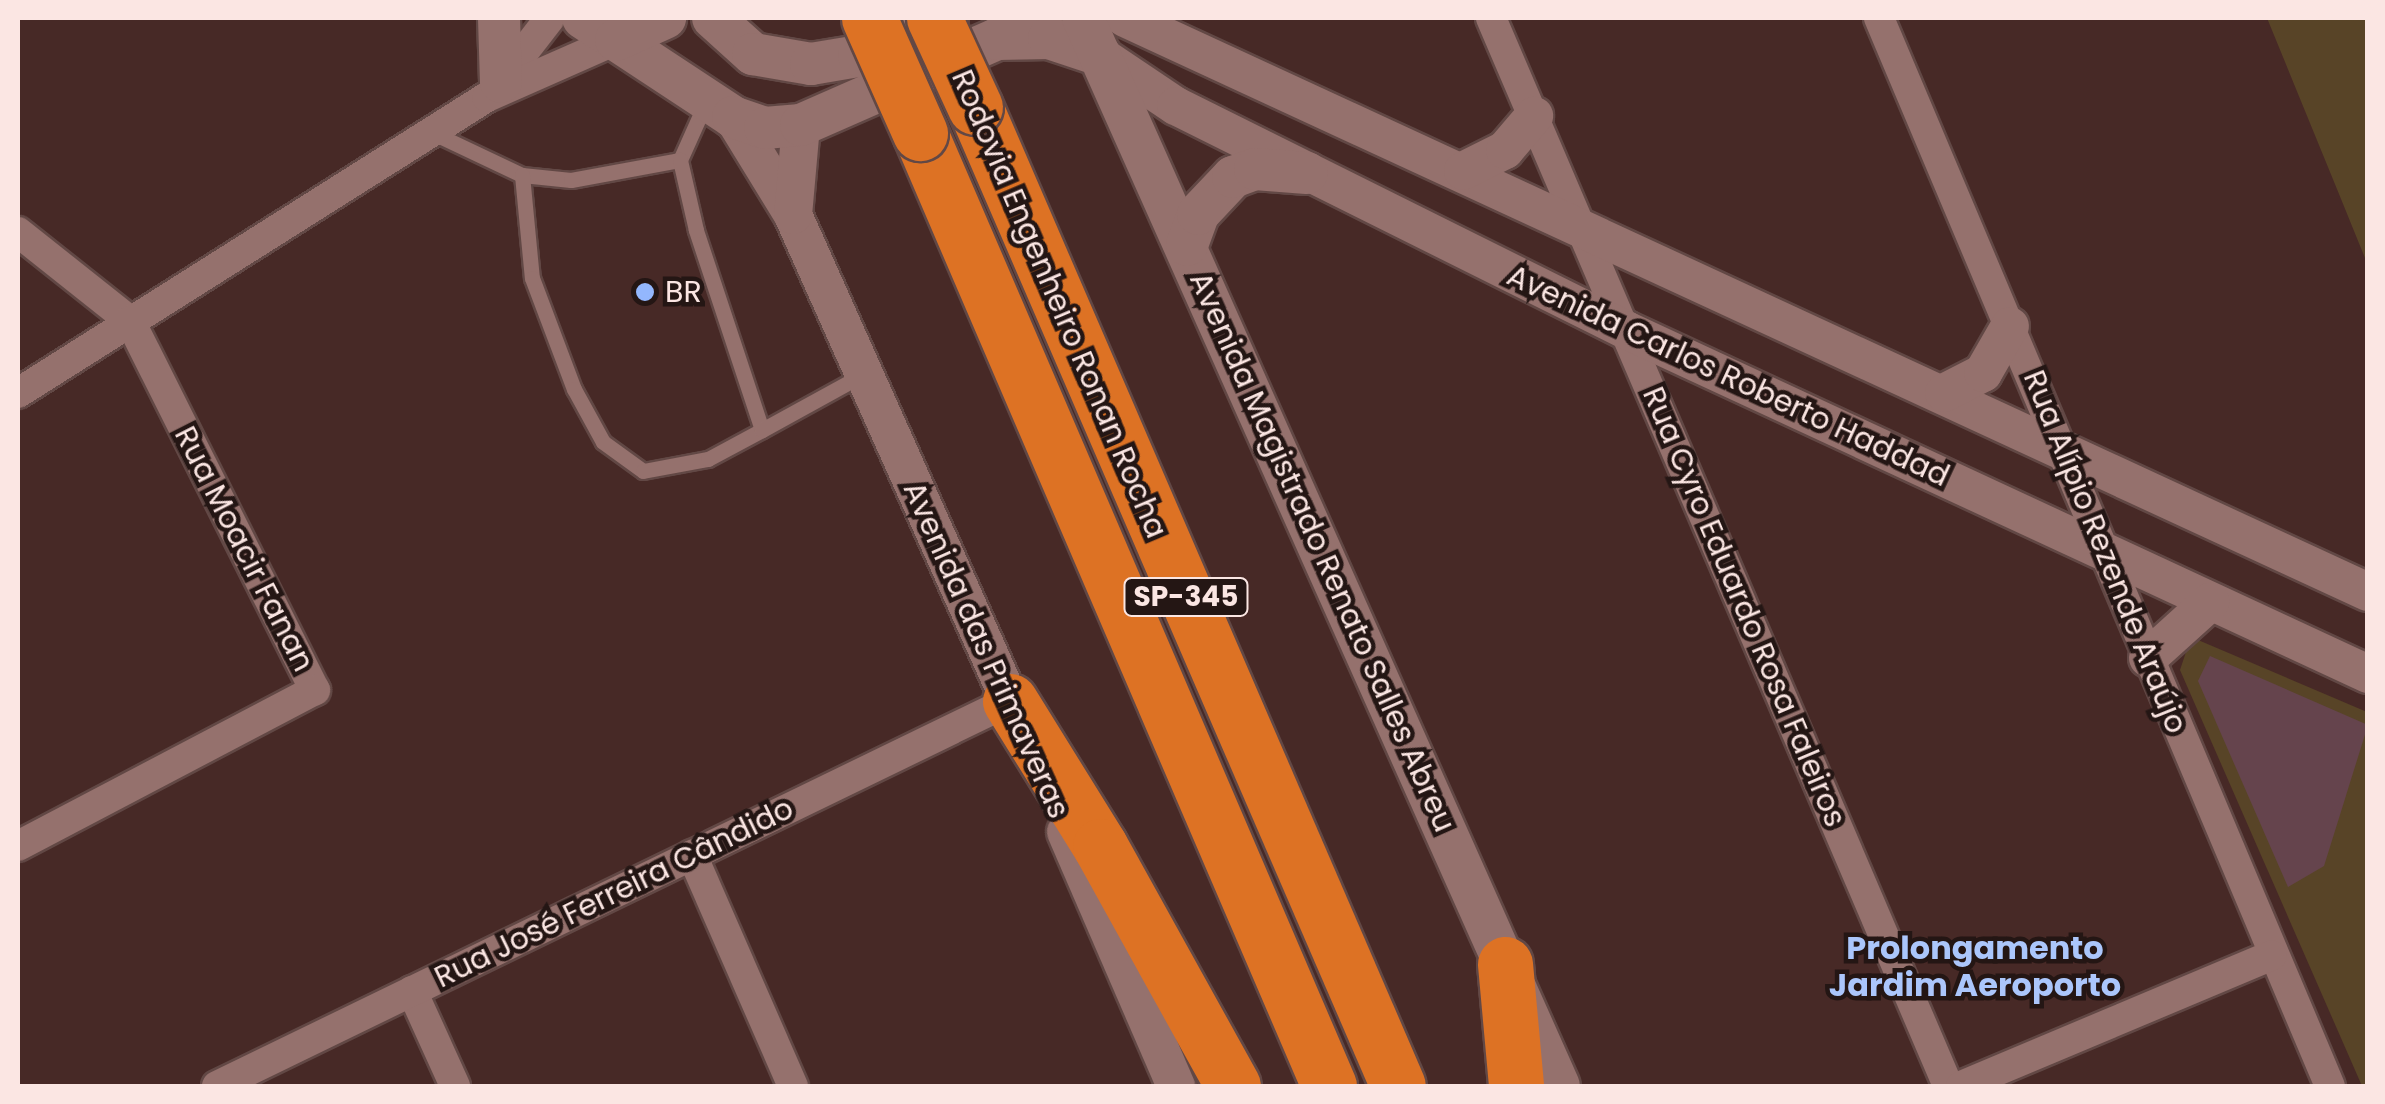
<!DOCTYPE html>
<meta charset="utf-8">
<style>
body{margin:0}
#map{position:relative;width:2385px;height:1104px;overflow:hidden;background:#472926;font-family:Poppins,sans-serif}
div>[style]{position:absolute}
.green>*{inset:0;background:#584427}
.building>*{inset:0;background:#65444d}
.roads{filter:drop-shadow(2px 0 #624845) drop-shadow(-2px 0 #624845) drop-shadow(0 2px #624845) drop-shadow(0 -2px #624845)}
.service>*{height:15px;margin:-7.5px;padding:0 7.5px;transform-origin:7.5px;border-radius:7.5px;background:#95716d}
.minor>*{height:30px;margin:-15px;padding:0 15px;transform-origin:15px;border-radius:15px;background:#95716d}
.tertiary>*{height:38px;margin:-19px;padding:0 19px;transform-origin:19px;border-radius:19px;background:#95716d}
.secondary>*{height:42px;margin:-21px;padding:0 21px;transform-origin:21px;border-radius:21px;background:#95716d}
.motorway>*{height:55px;margin:-27.5px;padding:0 27.5px;transform-origin:27.5px;border-radius:27.5px;background:#dd7224}
.bridges{filter:drop-shadow(2px 0 #624845) drop-shadow(-2px 0 #624845) drop-shadow(0 2px #624845) drop-shadow(0 -2px #624845)}
.motorway-bridge>*{height:55px;margin:-27.5px;padding:0 27.5px;transform-origin:27.5px;border-radius:27.5px;background:#dd7224}
.dots>*{width:28px;height:28px;translate:-50% -50%;box-sizing:border-box;border:5px solid #241614;border-radius:50%}
span{translate:-50% -50%;white-space:nowrap;text-align:center;line-height:1.15;-webkit-text-stroke:9px #241614;paint-order:stroke}
.shield-label span{padding:2px 8px;background:#241614;border:2px solid;border-radius:8px;-webkit-text-stroke-width:0}
.shield-label{font-size:28px;color:#fbe6e3;font-weight:700}
.poi-label{font-size:30px;color:#fbe6e3}
.left{translate:0 -50%;text-align:left}
.street-label{font-size:30px;color:#fbe6e3}
.neighbourhood-label{font-size:32px;color:#abc6fb;font-weight:700}
.frame{position:absolute;inset:0;border:20px solid #fbe6e3;pointer-events:none}
</style>
<div id="map">
<div class="green">
<i style="clip-path:polygon(2267px 18px,2367px 18px,2367px 263px,2339px 194px)"></i>
<i style="clip-path:polygon(2191px 637px,2367px 712px,2367px 1086px,2362px 1086px,2180px 670px)"></i>
</div>
<div class="building">
<i style="clip-path:polygon(2210px 656px,2368px 725px,2324px 866px,2288px 887px,2198px 681px)"></i>
</div>
<div class="roads">
<div class="service">
<i style="left:431px;top:132px;width:101px;rotate:25.3deg"></i>
<i style="left:522px;top:175px;width:49px;rotate:5.8deg"></i>
<i style="left:571px;top:180px;width:111px;rotate:-10.4deg"></i>
<i style="left:680px;top:160px;width:61px;rotate:-65.9deg"></i>
<i style="left:522px;top:175px;width:103px;rotate:84.5deg"></i>
<i style="left:532px;top:278px;width:119px;rotate:69.3deg"></i>
<i style="left:574px;top:389px;width:60px;rotate:61.3deg"></i>
<i style="left:603px;top:442px;width:49px;rotate:35.9deg"></i>
<i style="left:643px;top:471px;width:66px;rotate:-10.5deg"></i>
<i style="left:708px;top:459px;width:61px;rotate:-28.2deg"></i>
<i style="left:762px;top:430px;width:211px;rotate:-108.3deg"></i>
<i style="left:696px;top:230px;width:72px;rotate:-102.9deg"></i>
<i style="left:762px;top:430px;width:116px;rotate:-28.8deg"></i>
</div>
<div class="minor">
<i style="left:1491px;top:18px;width:1162px;rotate:66.83deg"></i>
<i style="left:1879px;top:18px;width:1159px;rotate:67.11deg"></i>
<i style="left:499px;top:84px;width:83px;rotate:-52.3deg"></i>
<i style="left:18px;top:232px;width:143px;rotate:38.5deg"></i>
<i style="left:130px;top:321px;width:413px;rotate:63.4deg"></i>
<i style="left:315px;top:690px;width:335px;rotate:152.3deg"></i>
<i style="left:18px;top:393px;width:555px;rotate:-32.26deg"></i>
<i style="left:487px;top:97px;width:141px;rotate:-23.8deg"></i>
<i style="left:692px;top:855px;width:252px;rotate:66.4deg"></i>
<i style="left:412px;top:991px;width:104px;rotate:65.6deg"></i>
<i style="left:217px;top:1086px;width:882px;rotate:-25.9deg"></i>
<i style="left:1961px;top:1086px;width:337px;rotate:-22.8deg"></i>
</div>
<div class="tertiary">
<i style="left:1125px;top:18px;width:1369px;rotate:24.79deg"></i>
<i style="left:1100px;top:55px;width:92px;rotate:33.9deg"></i>
<i style="left:1176px;top:106px;width:503px;rotate:26.46deg"></i>
<i style="left:1626px;top:330px;width:818px;rotate:24.87deg"></i>
<i style="left:733px;top:117px;width:115px;rotate:58.5deg"></i>
<i style="left:793px;top:215px;width:554px;rotate:65.93deg"></i>
<i style="left:1463px;top:171px;width:47px;rotate:-26.6deg"></i>
<i style="left:1505px;top:150px;width:45px;rotate:-49.5deg"></i>
<i style="left:793px;top:215px;width:90px;rotate:-84.9deg"></i>
<i style="left:1944px;top:393px;width:44px;rotate:-27.1deg"></i>
<i style="left:1983px;top:373px;width:54px;rotate:-60.1deg"></i>
<i style="left:2148px;top:658px;width:84px;rotate:-42.1deg"></i>
<i style="left:1066px;top:832px;width:277px;rotate:66.6deg"></i>
</div>
<div class="secondary">
<i style="left:499px;top:18px;width:64px;rotate:88.2deg"></i>
<i style="left:583px;top:18px;width:180px;rotate:33.4deg"></i>
<i style="left:733px;top:117px;width:34px;rotate:19deg"></i>
<i style="left:765px;top:128px;width:36px;rotate:-5deg"></i>
<i style="left:801px;top:125px;width:214px;rotate:-23.7deg"></i>
<i style="left:997px;top:39px;width:52px;rotate:-1.1deg"></i>
<i style="left:1049px;top:38px;width:54px;rotate:18.4deg"></i>
<i style="left:713px;top:18px;width:54px;rotate:42deg"></i>
<i style="left:753px;top:54px;width:59px;rotate:9.8deg"></i>
<i style="left:811px;top:64px;width:49px;rotate:-9.5deg"></i>
<i style="left:859px;top:56px;width:96px;rotate:-23.4deg"></i>
<i style="left:1083px;top:18px;width:1169px;rotate:65.98deg"></i>
<i style="left:616px;top:40px;width:54px;rotate:-24.2deg"></i>
<i style="left:1187px;top:245px;width:33px;rotate:-70deg"></i>
<i style="left:1198px;top:214px;width:51px;rotate:-46.6deg"></i>
<i style="left:1233px;top:177px;width:23px;rotate:-20deg"></i>
<i style="left:1255px;top:169px;width:52px;rotate:4.4deg"></i>
</div>
<div class="motorway">
<i style="left:975px;top:107px;width:1066px;rotate:66.63deg"></i>
<i style="left:920px;top:133px;width:1037px;rotate:66.77deg"></i>
<i style="left:1010px;top:701px;width:171px;rotate:58.2deg"></i>
<i style="left:1100px;top:846px;width:274px;rotate:61deg"></i>
<i style="left:1505px;top:964px;width:122px;rotate:84.8deg"></i>
</div>
</div>
<div class="bridges">
<div class="motorway-bridge">
<i style="left:869px;top:18px;width:126px;rotate:66.1deg"></i>
<i style="left:934px;top:18px;width:98px;rotate:65.3deg"></i>
</div>
</div>
<div class="dots">
<i style="left:645px;top:292px;background:#93b7fd"></i>
</div>
<div class="shield-label">
<span style="left:1186px;top:597px">SP-345</span>
</div>
<div class="poi-label">
<span class="left" style="left:665px;top:292px">BR</span>
</div>
<div class="street-label">
<span style="left:1059px;top:304px;rotate:67deg">Rodovia Engenheiro Ronan Rocha</span>
<span style="left:1728px;top:376px;rotate:25deg">Avenida Carlos Roberto Haddad</span>
<span style="left:244px;top:549px;rotate:63deg">Rua Moacir Fanan</span>
<span style="left:1322px;top:552px;rotate:66deg">Avenida Magistrado Renato Salles Abreu</span>
<span style="left:2105px;top:552px;rotate:68deg">Rua Alípio Rezende Araújo</span>
<span style="left:1744px;top:607px;rotate:67deg">Rua Cyro Eduardo Rosa Faleiros</span>
<span style="left:986px;top:650px;rotate:66deg">Avenida das Primaveras</span>
<span style="left:614px;top:893px;rotate:-26deg">Rua José Ferreira Cândido</span>
</div>
<div class="neighbourhood-label">
<span style="left:1975px;top:967px">Prolongamento<br>Jardim Aeroporto</span>
</div>
<div class="frame"></div>
</div>
